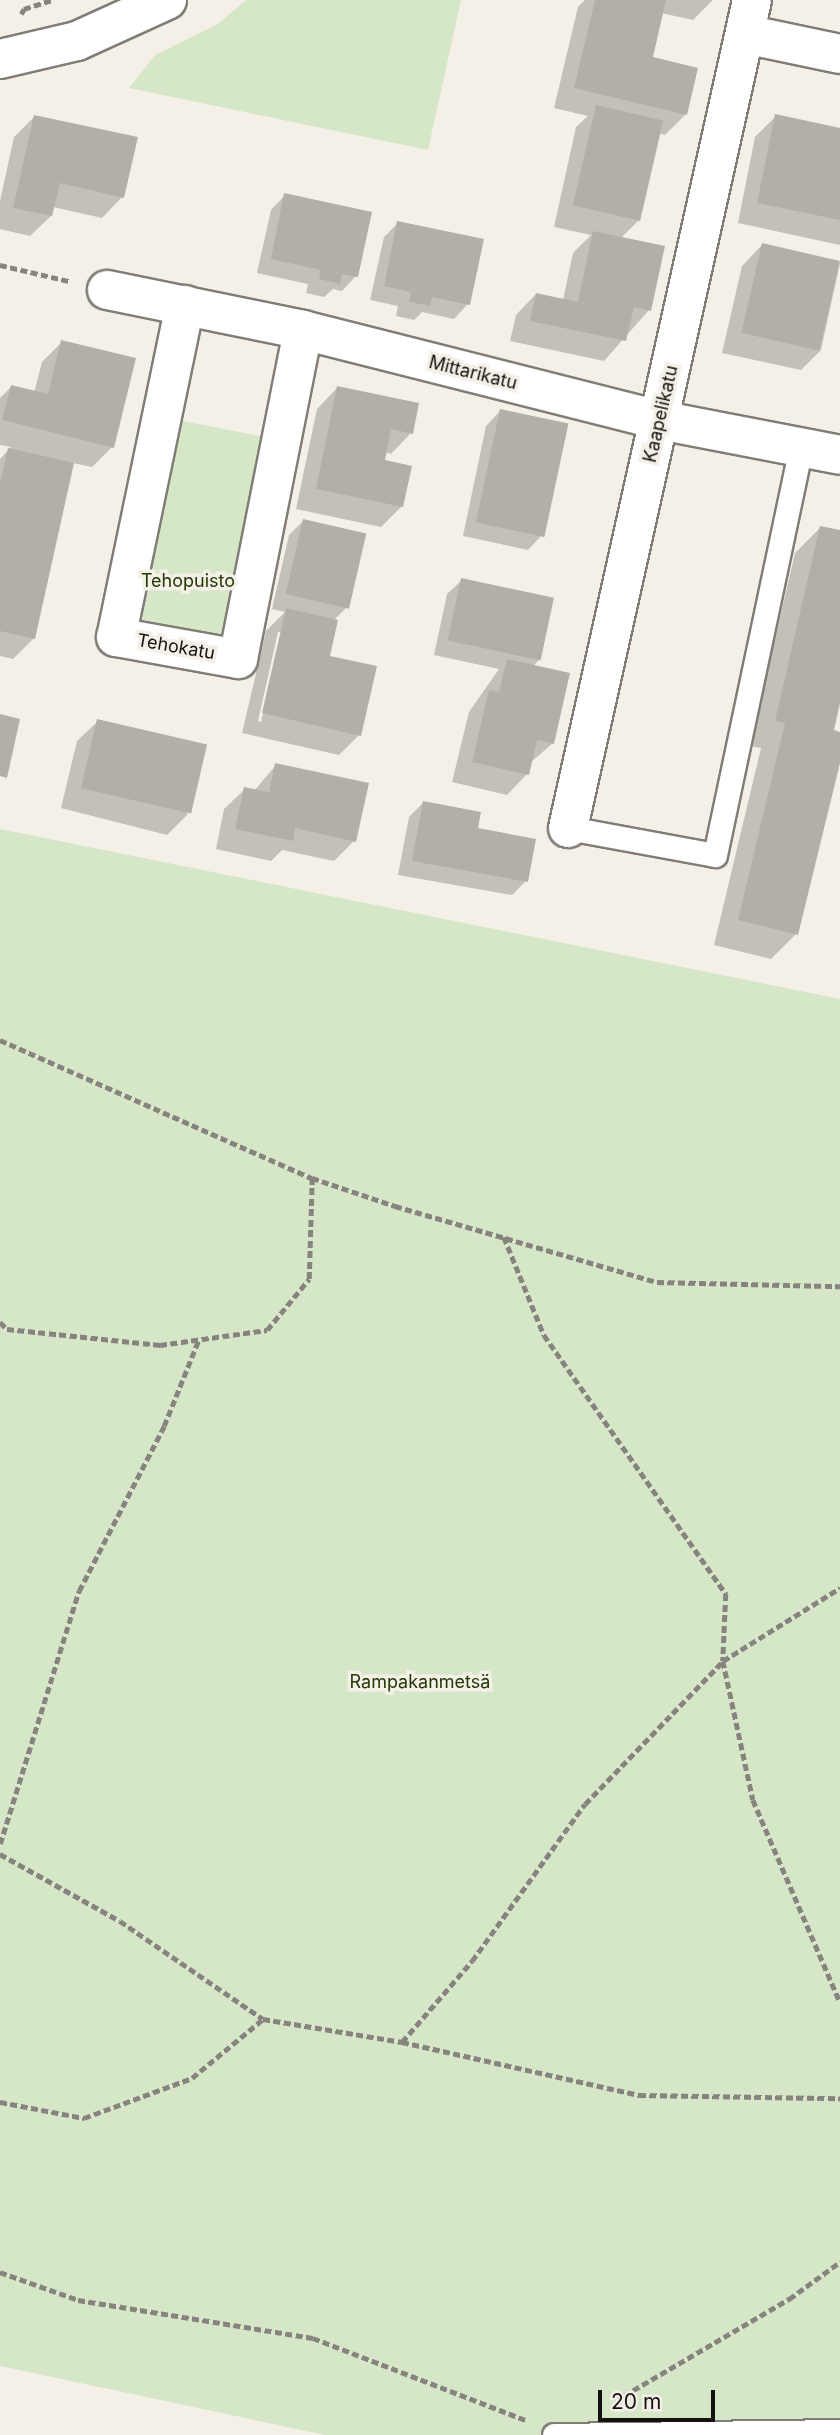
<!DOCTYPE html>
<meta charset="utf-8">
<style>
body{margin:0}
#map{position:relative;width:840px;height:2435px;overflow:hidden;background:#f4f0e8;font-family:Inter,sans-serif}
div>[style]{position:absolute}
.green>*{inset:0;background:#d5e7c6;transform-origin:0 0}
.shadow>*{inset:0;background:#0003}
.building>*{inset:0;background:#b3afa8;transform-origin:0 0}
.path>*{height:4.5px;margin-top:-2.25px;transform-origin:0;background:repeating-linear-gradient(90deg,#87847f 0 7px,transparent 0 10.5px)}
.roads{filter:drop-shadow(2px 0 #817d76) drop-shadow(-2px 0 #817d76) drop-shadow(0 2px #817d76) drop-shadow(0 -2px #817d76)}
.lane>*{height:23px;margin:-11.5px;padding:0 11.5px;transform-origin:11.5px;border-radius:11.5px;background:#fff}
.street>*{height:38px;margin:-19px;padding:0 19px;transform-origin:19px;border-radius:19px;background:#fff}
span{translate:-50% -50%;white-space:nowrap;text-align:center;line-height:1.15;-webkit-text-stroke:7px #f4f0e8;paint-order:stroke}
.street-label{font-size:18px;color:#141210}
.park-label{font-size:18px;color:#223905}
.scale{position:absolute;left:598px;top:2390px;width:117px;height:32px;box-sizing:border-box;border:4px solid #141210;border-top:0;padding-left:9px;font-size:21px;line-height:24px;white-space:nowrap;color:#141210;-webkit-text-stroke:5px #f4f0e8;paint-order:stroke}
</style>
<div id="map">
<div class="green">
<i style="clip-path:polygon(246px 0,461px 0,428px 150px,129px 88px,155px 55px,218px 24px)"></i>
<i style="left:178px;top:420px;width:86px;height:203px;rotate:11deg"></i>
<i style="clip-path:polygon(0 829px,840px 999px,840px 2435px,325px 2435px,0 2366px)"></i>
</div>
<div class="shadow">
<i style="clip-path:polygon(585px 0,713px 0,693px 20px,661px 13px,650px 58px,686px 114px,665px 135px,658px 133px,638px 221px,620px 239px,649px 310px,604px 361px,510px 341px,516px 315px,536px 294px,563px 300px,573px 253px,591px 235px,554px 227px,576px 127px,588px 116px,554px 108px,578px 7px)"></i>
<i style="clip-path:polygon(35px 116px,122px 197px,102px 218px,53px 207px,51px 216px,30px 236px,0 229px,0 201px,14px 137px)"></i>
<i style="clip-path:polygon(776px 116px,840px 130px,840px 245px,738px 223px,755px 137px)"></i>
<i style="clip-path:polygon(285px 195px,356px 276px,342px 291px,333px 289px,324px 297px,306px 293px,308px 284px,257px 273px,271px 210px)"></i>
<i style="clip-path:polygon(398px 223px,468px 304px,454px 319px,422px 312px,414px 320px,396px 316px,398px 306px,370px 300px,384px 237px)"></i>
<i style="clip-path:polygon(762px 245px,840px 263px,821px 350px,801px 370px,722px 353px,742px 266px)"></i>
<i style="clip-path:polygon(62px 342px,112px 447px,92px 467px,73px 463px,34px 638px,13px 659px,0 656px,0 459px,11px 447px,0 445px,0 398px,11px 387px,34px 393px,42px 362px)"></i>
<i style="clip-path:polygon(337px 388px,411px 433px,391px 454px,385px 452px,383px 461px,402px 506px,381px 527px,296px 509px,317px 409px)"></i>
<i style="clip-path:polygon(500px 411px,542px 535px,528px 550px,463px 536px,486px 426px)"></i>
<i style="clip-path:polygon(evenodd,304px 520px,346px 608px,333px 621px,328px 657px,359px 735px,339px 755px,242px 733px,266px 631px,285px 612px,272px 609px,289px 535px,304px 520px,278px 632px,282px 632px,261px 722px,258px 721px,278px 632px)"></i>
<i style="clip-path:polygon(820px 528px,840px 532px,840px 695px,832px 731px,840px 734px,840px 756px,796px 934px,771px 959px,714px 945px,761px 748px,750px 746px,795px 553px)"></i>
<i style="clip-path:polygon(462px 580px,539px 660px,533px 666px,553px 743px,530px 763px,527px 774px,507px 795px,452px 782px,469px 712px,499px 669px,434px 655px,447px 594px)"></i>
<i style="clip-path:polygon(98px 721px,188px 814px,167px 835px,61px 808px,77px 741px)"></i>
<i style="clip-path:polygon(276px 765px,354px 841px,334px 861px,282px 850px,271px 861px,216px 849px,224px 809px,245px 789px,254px 791px)"></i>
<i style="clip-path:polygon(423px 803px,526px 881px,512px 895px,398px 875px,409px 817px)"></i>
</div>
<div class="building">
<i style="clip-path:polygon(595px 0,666px 0,653px 57px,698px 68px,687px 115px,574px 88px)"></i>
<i style="left:596px;top:105px;width:69px;height:103px;rotate:13deg"></i>
<i style="clip-path:polygon(775px 114px,840px 128px,840px 220px,757px 203px)"></i>
<i style="clip-path:polygon(34px 115px,138px 137px,124px 198px,60px 183px,52px 216px,13px 208px)"></i>
<i style="clip-path:polygon(284px 193px,372px 212px,358px 277px,342px 274px,340px 284px,319px 279px,321px 270px,271px 259px)"></i>
<i style="clip-path:polygon(397px 221px,484px 239px,470px 305px,432px 297px,430px 306px,409px 302px,411px 292px,384px 286px)"></i>
<i style="clip-path:polygon(593px 231px,665px 246px,651px 311px,634px 307px,626px 341px,530px 321px,536px 293px,578px 302px)"></i>
<i style="left:762px;top:243px;width:80px;height:92px;rotate:13deg"></i>
<i style="clip-path:polygon(61px 340px,136px 358px,114px 448px,2px 420px,11px 385px,48px 394px)"></i>
<i style="clip-path:polygon(337px 386px,419px 403px,413px 434px,391px 429px,385px 460px,412px 466px,403px 507px,316px 489px)"></i>
<i style="left:500px;top:409px;width:70px;height:116px;rotate:12deg"></i>
<i style="clip-path:polygon(8px 448px,74px 463px,35px 639px,0 631px,0 484px)"></i>
<i style="left:303px;top:519px;width:65px;height:77px;rotate:13deg"></i>
<i style="clip-path:polygon(820px 526px,840px 530px,840px 703px,834px 730px,840px 732px,840px 763px,798px 935px,738px 920px,785px 723px,775px 721px)"></i>
<i style="left:461px;top:578px;width:95px;height:64px;rotate:12deg"></i>
<i style="clip-path:polygon(286px 608px,338px 620px,330px 656px,377px 666px,361px 736px,262px 713px)"></i>
<i style="clip-path:polygon(507px 659px,570px 673px,554px 744px,537px 740px,529px 775px,472px 762px,489px 690px,499px 692px)"></i>
<i style="clip-path:polygon(0 714px,20px 719px,7px 778px,0 776px)"></i>
<i style="left:97px;top:719px;width:113px;height:71px;rotate:13deg"></i>
<i style="clip-path:polygon(275px 763px,369px 783px,356px 842px,295px 828px,293px 841px,235px 829px,244px 787px,269px 792px)"></i>
<i style="clip-path:polygon(423px 801px,481px 812px,478px 828px,536px 839px,528px 882px,412px 861px)"></i>
</div>
<div class="path">
<i style="left:21px;top:14px;width:6px;rotate:-59deg"></i>
<i style="left:24px;top:9px;width:29px;rotate:-18deg"></i>
<i style="left:0;top:265px;width:71px;rotate:13.1deg"></i>
<i style="left:0;top:1040px;width:341px;rotate:23.9deg"></i>
<i style="left:312px;top:1178px;width:88px;rotate:18.6deg"></i>
<i style="left:395px;top:1206px;width:273px;rotate:16.2deg"></i>
<i style="left:657px;top:1282px;width:183px;rotate:1.3deg"></i>
<i style="left:504px;top:1237px;width:106px;rotate:67.8deg"></i>
<i style="left:544px;top:1335px;width:317px;rotate:54.9deg"></i>
<i style="left:726px;top:1594px;width:67px;rotate:92.6deg"></i>
<i style="left:723px;top:1661px;width:142px;rotate:77.8deg"></i>
<i style="left:753px;top:1800px;width:220px;rotate:66.7deg"></i>
<i style="left:0;top:1322px;width:10px;rotate:45deg"></i>
<i style="left:7px;top:1329px;width:154px;rotate:6deg"></i>
<i style="left:160px;top:1345px;width:108px;rotate:-8deg"></i>
<i style="left:267px;top:1330px;width:66px;rotate:-50.5deg"></i>
<i style="left:309px;top:1279px;width:101px;rotate:-88.3deg"></i>
<i style="left:0;top:1844px;width:265px;rotate:-72.7deg"></i>
<i style="left:79px;top:1591px;width:186px;rotate:-62.7deg"></i>
<i style="left:164px;top:1426px;width:94px;rotate:-68.1deg"></i>
<i style="left:0;top:1854px;width:137px;rotate:29.2deg"></i>
<i style="left:120px;top:1921px;width:173px;rotate:34.4deg"></i>
<i style="left:402px;top:2042px;width:107px;rotate:-49.2deg"></i>
<i style="left:472px;top:1961px;width:193px;rotate:-54.3deg"></i>
<i style="left:585px;top:1804px;width:199px;rotate:-46deg"></i>
<i style="left:723px;top:1661px;width:138px;rotate:-32deg"></i>
<i style="left:0;top:2102px;width:86px;rotate:10.8deg"></i>
<i style="left:84px;top:2118px;width:115px;rotate:-20.3deg"></i>
<i style="left:192px;top:2078px;width:92px;rotate:-39.7deg"></i>
<i style="left:263px;top:2019px;width:141px;rotate:9.4deg"></i>
<i style="left:402px;top:2042px;width:243px;rotate:12.6deg"></i>
<i style="left:639px;top:2095px;width:201px;rotate:0.9deg"></i>
<i style="left:0;top:2272px;width:83px;rotate:19.7deg"></i>
<i style="left:78px;top:2300px;width:238px;rotate:9.2deg"></i>
<i style="left:313px;top:2338px;width:230px;rotate:21.1deg"></i>
<i style="left:615px;top:2401px;width:202px;rotate:-30.4deg"></i>
<i style="left:789px;top:2299px;width:63px;rotate:-36deg"></i>
</div>
<div class="roads">
<div class="lane">
<i style="left:568px;top:828px;width:149px;rotate:10.4deg"></i>
<i style="left:715px;top:855px;width:417px;rotate:-78.1deg"></i>
<i style="left:554px;top:2435px;width:286px;rotate:-0.8deg"></i>
</div>
<div class="street">
<i style="left:745px;top:34px;width:97px;rotate:11.9deg"></i>
<i style="left:0;top:59px;width:79px;rotate:-13.2deg"></i>
<i style="left:77px;top:41px;width:99px;rotate:-24.5deg"></i>
<i style="left:107px;top:290px;width:200px;rotate:11.5deg"></i>
<i style="left:303px;top:330px;width:367px;rotate:14.2deg"></i>
<i style="left:659px;top:420px;width:184px;rotate:10.9deg"></i>
<i style="left:185px;top:305px;width:339px;rotate:101.7deg"></i>
<i style="left:116px;top:637px;width:124px;rotate:10.2deg"></i>
<i style="left:238px;top:659px;width:335px;rotate:-78.8deg"></i>
<i style="left:568px;top:828px;width:848px;rotate:-77.47deg"></i>
</div>
</div>
<div class="street-label">
<span style="left:473px;top:373px;rotate:14deg">Mittarikatu</span>
<span style="left:661px;top:414px;rotate:-77deg">Kaapelikatu</span>
<span style="left:176px;top:647px;rotate:10deg">Tehokatu</span>
</div>
<div class="park-label">
<span style="left:188px;top:581px">Tehopuisto</span>
<span style="left:420px;top:1682px">Rampakanmetsä</span>
</div>
<div class="scale">20 m</div>
</div>
